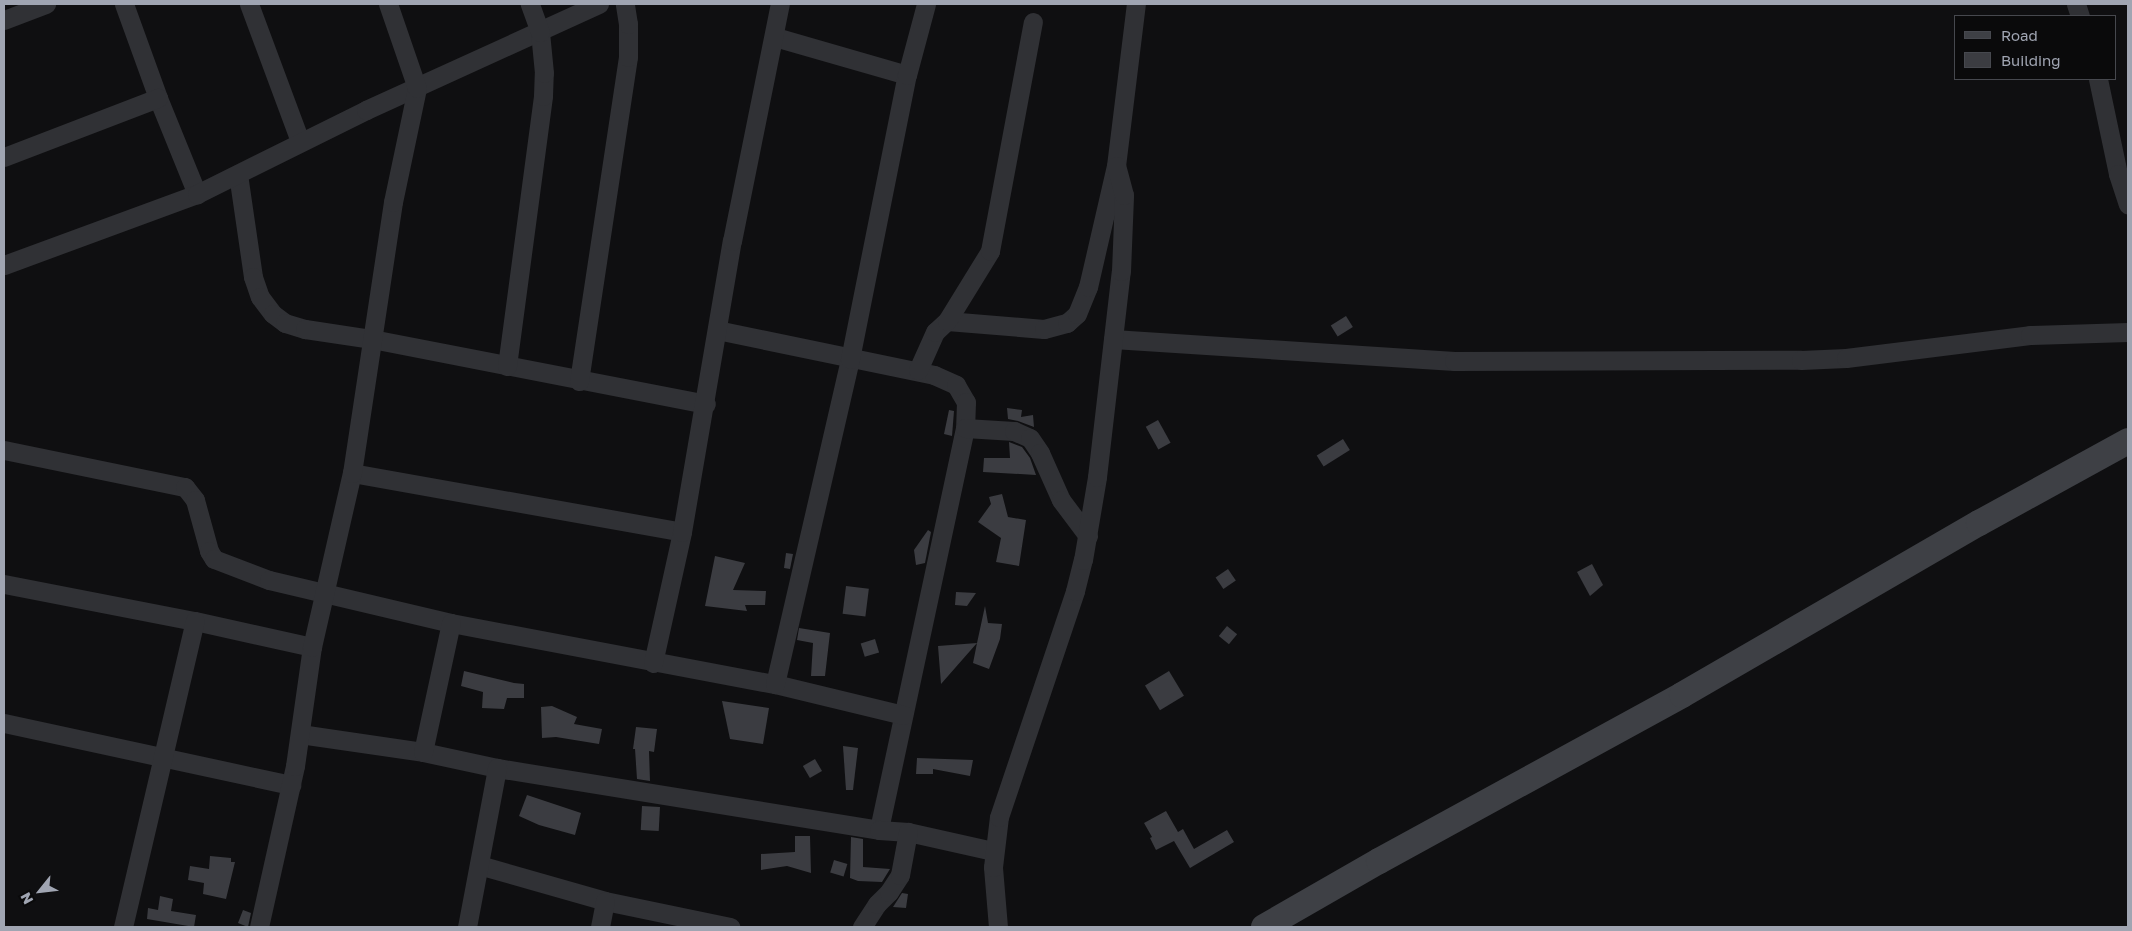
<!DOCTYPE html>
<style>
body{margin:0}
#map{position:relative;width:2132px;height:931px;overflow:hidden;background:#0f0f11;font-family:"Golos Text",sans-serif}
div>[style]{position:absolute}
.building>*{inset:0;background:#3b3c41;transform-origin:0 0}
.minor>*{height:19px;margin:-9.5px;padding:0 9.5px;transform-origin:9.5px;border-radius:9.5px;background:#303135}
.secondary>*{height:26px;margin:-13px;padding:0 13px;transform-origin:13px;border-radius:13px;background:#3e4045}
span{translate:-50% -50%;white-space:nowrap;text-align:center;line-height:1.15;-webkit-text-stroke:5px #0a0a0b;paint-order:stroke}
.frame{position:absolute;inset:0;border:5px solid #a0a5b2;pointer-events:none}
.legend{position:absolute;left:1954px;top:15px;width:162px;height:65px;box-sizing:border-box;background:#0a0a0b;border:1px solid #46484e;margin:0;padding:6px 9px;list-style:none;font-size:15px;color:#a0a5b2}
.legend li{display:flex;align-items:center;gap:10px;height:25px}
.legend b{width:25px;border:1px solid #46484e}
.north{position:absolute;left:15px;top:866px;width:50px;height:50px;-webkit-text-stroke:4px #0a0a0b;paint-order:stroke;rotate:241deg;font-size:14px;font-weight:700;line-height:20px;text-align:center;color:#a0a5b2}
.north::after{content:'';display:block;margin:auto;width:18px;height:22px;background:#a0a5b2;clip-path:polygon(50% 0,100% 100%,50% 72%,0 100%)}
</style>
<div id="map">
<div class="building">
<i style="left:1346px;top:316px;width:13px;height:18px;rotate:58deg"></i>
<i style="clip-path:polygon(1007px 408px,1022px 410px,1021px 417px,1033px 415px,1034px 427px,1018px 421px,1008px 419px)"></i>
<i style="clip-path:polygon(949px 410px,954px 411px,952px 436px,944px 434px)"></i>
<i style="left:1158px;top:420px;width:26px;height:14px;rotate:61deg"></i>
<i style="left:1343px;top:439px;width:13px;height:31px;rotate:58deg"></i>
<i style="clip-path:polygon(1009px 442px,1022px 447px,1030px 458px,1036px 475px,983px 472px,984px 458px,1010px 458px)"></i>
<i style="clip-path:polygon(1002px 494px,1008px 517px,1026px 520px,1019px 566px,996px 562px,1001px 538px,978px 522px,991px 504px,989px 497px)"></i>
<i style="clip-path:polygon(928px 530px,931px 532px,925px 563px,916px 565px,914px 550px)"></i>
<i style="clip-path:polygon(786px 553px,793px 554px,790px 569px,784px 568px)"></i>
<i style="clip-path:polygon(715px 556px,745px 563px,733px 590px,766px 591px,765px 605px,745px 605px,747px 611px,705px 606px)"></i>
<i style="clip-path:polygon(1592px 564px,1603px 585px,1590px 596px,1577px 572px)"></i>
<i style="left:1228px;top:569px;width:14px;height:15px;rotate:56deg"></i>
<i style="left:846px;top:586px;width:23px;height:28px;rotate:7deg"></i>
<i style="clip-path:polygon(956px 592px,976px 593px,967px 606px,955px 605px)"></i>
<i style="clip-path:polygon(985px 606px,988px 623px,1002px 624px,1000px 639px,989px 669px,973px 663px,977px 643px,941px 684px,938px 646px,977px 643px)"></i>
<i style="left:1227px;top:626px;width:13px;height:13px;rotate:39deg"></i>
<i style="clip-path:polygon(799px 628px,830px 633px,825px 676px,811px 676px,813px 643px,797px 640px)"></i>
<i style="left:875px;top:639px;width:14px;height:15px;rotate:73deg"></i>
<i style="clip-path:polygon(464px 671px,514px 683px,524px 684px,524px 698px,507px 698px,504px 709px,482px 708px,483px 692px,461px 686px)"></i>
<i style="left:1169px;top:671px;width:29px;height:28px;rotate:59deg"></i>
<i style="clip-path:polygon(722px 701px,769px 708px,763px 744px,730px 739px)"></i>
<i style="clip-path:polygon(552px 706px,577px 717px,574px 724px,602px 729px,599px 744px,556px 737px,542px 738px,541px 707px)"></i>
<i style="clip-path:polygon(636px 727px,657px 729px,654px 752px,649px 751px,650px 781px,637px 779px,635px 749px,633px 749px)"></i>
<i style="clip-path:polygon(843px 746px,858px 748px,853px 790px,846px 790px)"></i>
<i style="clip-path:polygon(917px 758px,973px 760px,970px 776px,933px 769px,933px 774px,916px 774px)"></i>
<i style="left:815px;top:759px;width:14px;height:14px;rotate:60deg"></i>
<i style="clip-path:polygon(527px 795px,581px 813px,575px 835px,539px 825px,519px 816px)"></i>
<i style="left:642px;top:806px;width:18px;height:24px;rotate:3deg"></i>
<i style="clip-path:polygon(1166px 811px,1178px 832px,1183px 829px,1194px 849px,1227px 830px,1234px 842px,1190px 868px,1174px 841px,1156px 850px,1150px 838px,1152px 837px,1144px 823px)"></i>
<i style="clip-path:polygon(795px 836px,810px 836px,811px 873px,787px 866px,761px 870px,761px 854px,795px 852px)"></i>
<i style="clip-path:polygon(851px 837px,863px 839px,863px 867px,890px 869px,882px 882px,858px 881px,850px 878px)"></i>
<i style="clip-path:polygon(210px 856px,231px 858px,231px 862px,235px 862px,226px 899px,203px 894px,204px 883px,188px 880px,190px 866px,209px 869px)"></i>
<i style="left:834px;top:860px;width:14px;height:13px;rotate:17deg"></i>
<i style="clip-path:polygon(902px 893px,908px 894px,906px 908px,893px 907px)"></i>
<i style="clip-path:polygon(160px 896px,173px 899px,171px 911px,196px 915px,194px 927px,147px 919px,148px 908px,158px 910px)"></i>
<i style="clip-path:polygon(243px 910px,251px 913px,248px 927px,238px 923px)"></i>
</div>
<div class="minor">
<i style="left:124px;top:4px;width:100px;rotate:70.1deg"></i>
<i style="left:158px;top:98px;width:104px;rotate:67.9deg"></i>
<i style="left:249px;top:4px;width:146px;rotate:69.6deg"></i>
<i style="left:2076px;top:4px;width:13px;rotate:72deg"></i>
<i style="left:4px;top:20px;width:45px;rotate:-20.9deg"></i>
<i style="left:775px;top:37px;width:137px;rotate:16.1deg"></i>
<i style="left:2098px;top:79px;width:97px;rotate:78.1deg"></i>
<i style="left:2118px;top:174px;width:32px;rotate:72deg"></i>
<i style="left:4px;top:157px;width:165px;rotate:-21deg"></i>
<i style="left:238px;top:174px;width:104px;rotate:81.7deg"></i>
<i style="left:253px;top:277px;width:21px;rotate:71deg"></i>
<i style="left:260px;top:297px;width:21px;rotate:53deg"></i>
<i style="left:273px;top:314px;width:15px;rotate:37deg"></i>
<i style="left:285px;top:323px;width:21px;rotate:17deg"></i>
<i style="left:305px;top:329px;width:68px;rotate:8.5deg"></i>
<i style="left:372px;top:339px;width:340px;rotate:11deg"></i>
<i style="left:4px;top:265px;width:206px;rotate:-20.2deg"></i>
<i style="left:197px;top:194px;width:189px;rotate:-26.4deg"></i>
<i style="left:366px;top:110px;width:256px;rotate:-24.5deg"></i>
<i style="left:947px;top:321px;width:97px;rotate:4.7deg"></i>
<i style="left:1044px;top:329px;width:24px;rotate:-15deg"></i>
<i style="left:1067px;top:323px;width:13px;rotate:-42deg"></i>
<i style="left:1077px;top:314px;width:29px;rotate:-68deg"></i>
<i style="left:1088px;top:287px;width:124px;rotate:-77deg"></i>
<i style="left:1116px;top:166px;width:163px;rotate:-83deg"></i>
<i style="left:717px;top:330px;width:222px;rotate:11.7deg"></i>
<i style="left:934px;top:375px;width:24px;rotate:24deg"></i>
<i style="left:956px;top:385px;width:20px;rotate:60deg"></i>
<i style="left:966px;top:402px;width:26px;rotate:92deg"></i>
<i style="left:965px;top:428px;width:411px;rotate:102.1deg"></i>
<i style="left:1113px;top:339px;width:342px;rotate:3.7deg"></i>
<i style="left:1454px;top:361px;width:347px;rotate:-0.2deg"></i>
<i style="left:1801px;top:360px;width:45px;rotate:-2.5deg"></i>
<i style="left:1846px;top:358px;width:185px;rotate:-7.1deg"></i>
<i style="left:2030px;top:335px;width:98px;rotate:-1.8deg"></i>
<i style="left:507px;top:366px;width:272px;rotate:-82.4deg"></i>
<i style="left:543px;top:96px;width:23px;rotate:-88deg"></i>
<i style="left:544px;top:73px;width:41px;rotate:-95.6deg"></i>
<i style="left:540px;top:32px;width:30px;rotate:-110deg"></i>
<i style="left:918px;top:370px;width:42px;rotate:-65.9deg"></i>
<i style="left:935px;top:332px;width:16px;rotate:-43deg"></i>
<i style="left:947px;top:321px;width:82px;rotate:-58.4deg"></i>
<i style="left:990px;top:251px;width:233px;rotate:-79.4deg"></i>
<i style="left:579px;top:381px;width:328px;rotate:-81.4deg"></i>
<i style="left:628px;top:57px;width:33px;rotate:-90deg"></i>
<i style="left:628px;top:24px;width:20px;rotate:-99deg"></i>
<i style="left:965px;top:428px;width:49px;rotate:3.5deg"></i>
<i style="left:1014px;top:431px;width:17px;rotate:24deg"></i>
<i style="left:1030px;top:438px;width:18px;rotate:56deg"></i>
<i style="left:1040px;top:453px;width:51px;rotate:65.9deg"></i>
<i style="left:1061px;top:500px;width:45px;rotate:53.1deg"></i>
<i style="left:4px;top:450px;width:185px;rotate:11.6deg"></i>
<i style="left:185px;top:487px;width:16px;rotate:52deg"></i>
<i style="left:195px;top:500px;width:53px;rotate:74.6deg"></i>
<i style="left:209px;top:551px;width:9px;rotate:58deg"></i>
<i style="left:214px;top:559px;width:59px;rotate:20.9deg"></i>
<i style="left:269px;top:580px;width:187px;rotate:13.3deg"></i>
<i style="left:451px;top:623px;width:330px;rotate:10.7deg"></i>
<i style="left:775px;top:684px;width:132px;rotate:13.6deg"></i>
<i style="left:352px;top:473px;width:335px;rotate:10.1deg"></i>
<i style="left:4px;top:584px;width:195px;rotate:11deg"></i>
<i style="left:195px;top:621px;width:120px;rotate:12.5deg"></i>
<i style="left:653px;top:663px;width:134px;rotate:-77.5deg"></i>
<i style="left:682px;top:532px;width:295px;rotate:-80.3deg"></i>
<i style="left:732px;top:241px;width:242px;rotate:-78.6deg"></i>
<i style="left:775px;top:684px;width:334px;rotate:-77deg"></i>
<i style="left:850px;top:359px;width:290px;rotate:-78.7deg"></i>
<i style="left:907px;top:75px;width:73px;rotate:-75deg"></i>
<i style="left:4px;top:723px;width:294px;rotate:12.2deg"></i>
<i style="left:300px;top:734px;width:124px;rotate:8.3deg"></i>
<i style="left:423px;top:752px;width:76px;rotate:12.2deg"></i>
<i style="left:497px;top:768px;width:387px;rotate:9.2deg"></i>
<i style="left:879px;top:830px;width:29px;rotate:4deg"></i>
<i style="left:908px;top:832px;width:87px;rotate:12.6deg"></i>
<i style="left:423px;top:752px;width:132px;rotate:-77.8deg"></i>
<i style="left:479px;top:865px;width:131px;rotate:15.9deg"></i>
<i style="left:605px;top:901px;width:128px;rotate:11.7deg"></i>
<i style="left:123px;top:927px;width:314px;rotate:-76.8deg"></i>
<i style="left:259px;top:927px;width:165px;rotate:-77.4deg"></i>
<i style="left:295px;top:766px;width:120px;rotate:-81.9deg"></i>
<i style="left:312px;top:647px;width:179px;rotate:-77.1deg"></i>
<i style="left:352px;top:473px;width:274px;rotate:-81.4deg"></i>
<i style="left:393px;top:202px;width:116px;rotate:-78.1deg"></i>
<i style="left:417px;top:88px;width:89px;rotate:-109deg"></i>
<i style="left:467px;top:927px;width:162px;rotate:-79.3deg"></i>
<i style="left:600px;top:927px;width:26px;rotate:-79deg"></i>
<i style="left:862px;top:927px;width:27px;rotate:-57deg"></i>
<i style="left:877px;top:904px;width:17px;rotate:-45deg"></i>
<i style="left:889px;top:892px;width:20px;rotate:-57deg"></i>
<i style="left:900px;top:875px;width:44px;rotate:-79.5deg"></i>
<i style="left:998px;top:927px;width:60px;rotate:-94.8deg"></i>
<i style="left:993px;top:867px;width:50px;rotate:-83.2deg"></i>
<i style="left:999px;top:817px;width:238px;rotate:-71.4deg"></i>
<i style="left:1075px;top:591px;width:32px;rotate:-76deg"></i>
<i style="left:1083px;top:560px;width:84px;rotate:-80.4deg"></i>
<i style="left:1097px;top:477px;width:207px;rotate:-83.4deg"></i>
<i style="left:1121px;top:271px;width:76px;rotate:-87.7deg"></i>
<i style="left:1124px;top:195px;width:30px;rotate:-105deg"></i>
</div>
<div class="secondary">
<i style="left:1264px;top:927px;width:133px;rotate:-29.9deg"></i>
<i style="left:1379px;top:861px;width:345px;rotate:-28.7deg"></i>
<i style="left:1682px;top:695px;width:343px;rotate:-30.1deg"></i>
<i style="left:1979px;top:523px;width:170px;rotate:-28.8deg"></i>
</div>
<div class="frame"></div>
<ul class="legend">
<li><b style="height:6px;background:#3e4045"></b>Road</li>
<li><b style="height:14px;background:#3b3c41"></b>Building</li>
</ul>
<div class="north">N</div>
</div>
